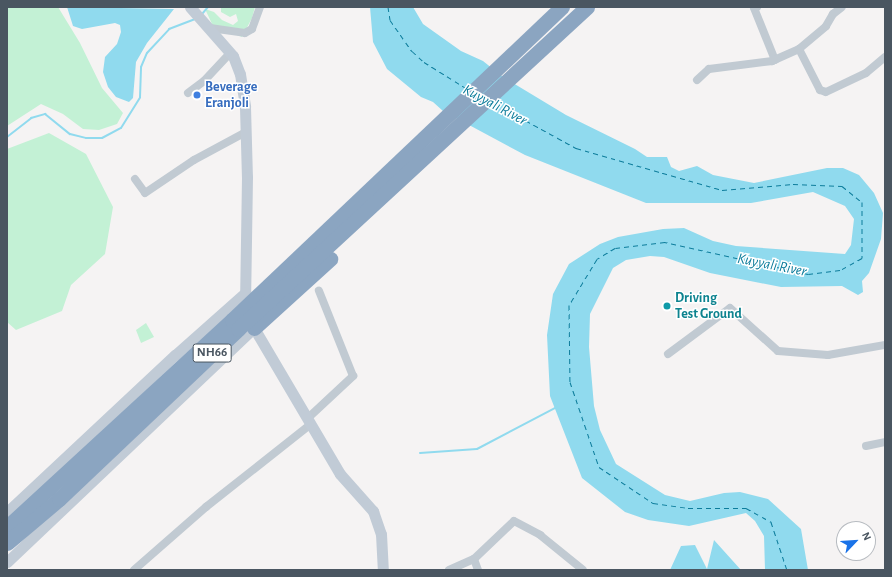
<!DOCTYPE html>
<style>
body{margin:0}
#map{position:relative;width:892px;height:577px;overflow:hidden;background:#f5f3f3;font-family:"Alegreya Sans",sans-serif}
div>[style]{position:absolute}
.green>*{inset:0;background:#c3f1d5}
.water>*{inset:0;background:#90daee}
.stream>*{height:2px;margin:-1px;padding:0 1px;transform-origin:1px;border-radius:1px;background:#90daee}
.ferry>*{height:1px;margin-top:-0.5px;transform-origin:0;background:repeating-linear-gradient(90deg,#0c7c9b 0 5px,transparent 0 9px)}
.street>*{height:8px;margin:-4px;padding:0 4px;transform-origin:4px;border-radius:4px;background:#c1cad2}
.secondary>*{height:11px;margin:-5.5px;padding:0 5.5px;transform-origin:5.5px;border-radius:5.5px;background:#c1cbd6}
.highway>*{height:15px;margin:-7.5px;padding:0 7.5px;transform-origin:7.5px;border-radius:7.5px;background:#8ba5c1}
.dots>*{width:11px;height:11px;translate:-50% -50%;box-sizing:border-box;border:2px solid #fff;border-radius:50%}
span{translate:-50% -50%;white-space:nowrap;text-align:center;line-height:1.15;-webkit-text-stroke:3px #fff;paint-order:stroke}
.shield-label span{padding:1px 3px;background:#fff;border:1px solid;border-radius:3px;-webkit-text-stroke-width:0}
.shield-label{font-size:13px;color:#4a5661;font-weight:700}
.shop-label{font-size:14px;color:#366cbe;font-weight:700}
.left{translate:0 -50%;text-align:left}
.culture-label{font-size:14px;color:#0d838f;font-weight:700}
.water-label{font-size:15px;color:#0c7c9b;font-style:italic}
.frame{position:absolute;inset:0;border:8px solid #4a5661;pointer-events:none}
.north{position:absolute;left:836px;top:521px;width:40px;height:40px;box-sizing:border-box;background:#fff;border:1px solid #b7bbc0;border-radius:50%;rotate:65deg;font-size:11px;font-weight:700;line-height:16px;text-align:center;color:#4a5661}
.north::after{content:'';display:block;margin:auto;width:14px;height:18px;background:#1a73e8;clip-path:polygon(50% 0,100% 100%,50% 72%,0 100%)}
</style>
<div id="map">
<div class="green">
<i style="clip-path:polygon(7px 7px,58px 7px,80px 43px,102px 88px,123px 113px,117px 124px,99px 130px,83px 129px,63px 114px,41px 104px,7px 126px)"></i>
<i style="clip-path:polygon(221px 7px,255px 7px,252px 18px,242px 37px,213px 26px,205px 9px,214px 12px,222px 20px,233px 25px,238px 21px,236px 14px,230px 17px,221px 12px)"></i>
<i style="clip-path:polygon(49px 133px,86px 154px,113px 207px,105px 254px,71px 285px,62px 311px,16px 330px,7px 322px,7px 149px)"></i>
<i style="clip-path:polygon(146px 323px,154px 337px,141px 343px,136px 330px)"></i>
</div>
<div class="water">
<i style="clip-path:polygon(67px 7px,174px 9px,147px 43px,136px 62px,133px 98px,129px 102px,116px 97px,108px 87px,103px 72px,105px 57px,117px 44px,121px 32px,120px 25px,115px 23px,82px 29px,73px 26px)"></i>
<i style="clip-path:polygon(370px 7px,413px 7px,423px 24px,461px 51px,483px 61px,503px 77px,566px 115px,635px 149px,647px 157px,667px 157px,671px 167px,679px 171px,697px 166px,713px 175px,754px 183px,827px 168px,843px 168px,859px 175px,874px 193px,883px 213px,881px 239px,869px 273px,862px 281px,863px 292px,858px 295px,842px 286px,781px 287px,710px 273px,664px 257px,650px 256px,626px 260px,613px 268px,590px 314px,589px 347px,594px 406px,600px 430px,616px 464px,665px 495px,690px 501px,724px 493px,740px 492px,768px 499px,801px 529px,808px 570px,765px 570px,764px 536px,755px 521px,746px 513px,689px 526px,648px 520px,625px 512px,582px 478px,550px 396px,547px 335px,553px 294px,569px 264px,600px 244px,618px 237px,663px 229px,684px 228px,713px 241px,736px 246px,845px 254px,851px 245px,854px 219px,845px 206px,813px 192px,751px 203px,646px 203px,525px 155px,443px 111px,433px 102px,421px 97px,387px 69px,373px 42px)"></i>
<i style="clip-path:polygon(714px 540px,741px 570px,670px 570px,681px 546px,695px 545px,707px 569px)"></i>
</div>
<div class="stream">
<i style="left:202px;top:14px;width:9px;rotate:-49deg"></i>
<i style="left:7px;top:137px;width:31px;rotate:-38deg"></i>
<i style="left:31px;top:118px;width:15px;rotate:-16deg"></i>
<i style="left:45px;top:114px;width:32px;rotate:39deg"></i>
<i style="left:70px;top:134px;width:16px;rotate:14deg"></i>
<i style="left:86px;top:138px;width:16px"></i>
<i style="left:102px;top:138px;width:21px;rotate:-28deg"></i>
<i style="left:121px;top:128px;width:36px;rotate:-58deg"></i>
<i style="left:140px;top:97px;width:30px;rotate:-88deg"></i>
<i style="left:141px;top:67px;width:15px;rotate:-67deg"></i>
<i style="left:147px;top:53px;width:33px;rotate:-47deg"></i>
<i style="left:169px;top:29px;width:28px;rotate:-21deg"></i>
<i style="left:420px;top:453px;width:57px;rotate:-4deg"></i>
<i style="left:477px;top:449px;width:90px;rotate:-27.7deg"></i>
</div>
<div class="ferry">
<i style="left:388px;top:7px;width:13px;rotate:81deg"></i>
<i style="left:390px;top:20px;width:38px;rotate:55deg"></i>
<i style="left:412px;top:51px;width:16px;rotate:43deg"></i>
<i style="left:424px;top:62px;width:49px;rotate:31.8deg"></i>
<i style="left:494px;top:103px;width:94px;rotate:28.8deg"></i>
<i style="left:576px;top:148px;width:152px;rotate:16deg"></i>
<i style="left:722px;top:190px;width:71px;rotate:-4.8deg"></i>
<i style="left:793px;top:184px;width:49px;rotate:2.3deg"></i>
<i style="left:842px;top:186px;width:26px;rotate:39deg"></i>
<i style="left:862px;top:202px;width:56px;rotate:90deg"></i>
<i style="left:862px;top:258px;width:25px;rotate:151deg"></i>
<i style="left:840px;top:270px;width:32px;rotate:173deg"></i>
<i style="left:808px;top:274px;width:147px;rotate:-167.4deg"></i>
<i style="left:665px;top:242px;width:50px;rotate:173.2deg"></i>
<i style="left:615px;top:248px;width:21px;rotate:149deg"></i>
<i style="left:597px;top:259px;width:54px;rotate:121.3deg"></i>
<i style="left:569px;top:305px;width:77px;rotate:89.3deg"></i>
<i style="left:570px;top:382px;width:90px;rotate:71.2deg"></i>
<i style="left:599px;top:467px;width:65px;rotate:33.7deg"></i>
<i style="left:653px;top:503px;width:35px;rotate:8deg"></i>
<i style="left:688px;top:508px;width:58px"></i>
<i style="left:746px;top:508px;width:29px;rotate:29deg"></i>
<i style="left:771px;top:522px;width:51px;rotate:71.6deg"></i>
</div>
<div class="street">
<i style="left:757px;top:7px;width:3px;rotate:162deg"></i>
<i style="left:754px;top:8px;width:56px;rotate:68deg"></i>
<i style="left:210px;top:28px;width:35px;rotate:8deg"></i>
<i style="left:245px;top:33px;width:8px;rotate:-30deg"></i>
<i style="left:252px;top:29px;width:23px;rotate:-70deg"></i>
<i style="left:799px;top:49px;width:46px;rotate:62.9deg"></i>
<i style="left:820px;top:90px;width:6px;rotate:18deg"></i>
<i style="left:826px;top:92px;width:44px;rotate:-25.4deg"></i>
<i style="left:866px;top:73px;width:25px;rotate:-40deg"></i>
<i style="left:697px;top:80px;width:16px;rotate:-43deg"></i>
<i style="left:709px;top:69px;width:64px;rotate:-7.2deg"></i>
<i style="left:772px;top:61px;width:30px;rotate:-24deg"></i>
<i style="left:799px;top:49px;width:35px;rotate:-40deg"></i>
<i style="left:826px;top:26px;width:14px;rotate:-60deg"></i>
<i style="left:833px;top:14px;width:11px;rotate:-38deg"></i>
<i style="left:188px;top:93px;width:20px;rotate:-37deg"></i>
<i style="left:204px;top:81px;width:38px;rotate:-47deg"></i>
<i style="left:135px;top:179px;width:17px;rotate:54deg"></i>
<i style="left:145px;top:193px;width:59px;rotate:-34deg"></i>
<i style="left:194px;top:160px;width:59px;rotate:-28.3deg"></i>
<i style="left:668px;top:354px;width:77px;rotate:-36.6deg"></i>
<i style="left:730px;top:308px;width:64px;rotate:41.9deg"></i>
<i style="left:778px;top:351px;width:50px;rotate:4.6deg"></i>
<i style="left:828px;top:355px;width:58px;rotate:-10deg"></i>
<i style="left:308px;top:418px;width:62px;rotate:-43deg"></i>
<i style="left:353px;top:376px;width:92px;rotate:-111.8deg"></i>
<i style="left:866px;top:446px;width:19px;rotate:-12deg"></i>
<i style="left:474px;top:559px;width:12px;rotate:70deg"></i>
<i style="left:134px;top:570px;width:96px;rotate:-41.2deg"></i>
<i style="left:206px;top:507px;width:134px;rotate:-38.3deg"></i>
<i style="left:449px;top:570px;width:27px;rotate:-24deg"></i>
<i style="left:474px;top:559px;width:55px;rotate:-43.5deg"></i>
<i style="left:514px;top:521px;width:30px;rotate:28deg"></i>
<i style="left:540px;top:535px;width:55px;rotate:39.1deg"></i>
</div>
<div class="secondary">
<i style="left:190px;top:7px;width:65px;rotate:48.7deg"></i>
<i style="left:233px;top:56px;width:19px;rotate:69deg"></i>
<i style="left:240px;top:74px;width:33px;rotate:81deg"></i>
<i style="left:245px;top:107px;width:70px;rotate:88.4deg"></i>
<i style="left:247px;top:177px;width:121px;rotate:90.9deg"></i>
<i style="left:7px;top:512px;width:230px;rotate:-43.1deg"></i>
<i style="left:175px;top:355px;width:94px;rotate:-41.5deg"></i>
<i style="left:7px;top:562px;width:340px;rotate:-43.5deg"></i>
<i style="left:254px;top:328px;width:169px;rotate:59.5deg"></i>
<i style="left:340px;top:474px;width:50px;rotate:48.3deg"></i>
<i style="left:373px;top:511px;width:24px;rotate:71deg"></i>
<i style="left:381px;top:534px;width:36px;rotate:87deg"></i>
</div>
<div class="highway">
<i style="left:254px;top:328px;width:103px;rotate:-42.2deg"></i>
<i style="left:7px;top:527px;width:306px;rotate:-42.6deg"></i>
<i style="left:232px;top:320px;width:455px;rotate:-43.5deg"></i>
<i style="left:7px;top:543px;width:68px;rotate:-40.2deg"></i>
<i style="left:59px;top:499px;width:247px;rotate:-43.5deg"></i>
<i style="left:238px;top:329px;width:475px;rotate:-42.7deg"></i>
</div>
<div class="dots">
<i style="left:197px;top:95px;background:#3f7fe0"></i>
<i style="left:667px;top:306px;background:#0f9aa8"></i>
</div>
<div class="shield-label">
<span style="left:212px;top:353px">NH66</span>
</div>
<div class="shop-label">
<span class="left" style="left:205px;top:95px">Beverage<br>Eranjoli</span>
</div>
<div class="culture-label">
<span class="left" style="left:675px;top:306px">Driving<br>Test Ground</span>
</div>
<div class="water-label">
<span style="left:495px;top:105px;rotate:28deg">Kuyyali River</span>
<span style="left:772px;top:265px;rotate:11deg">Kuyyali River</span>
</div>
<div class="frame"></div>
<div class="north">N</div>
</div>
